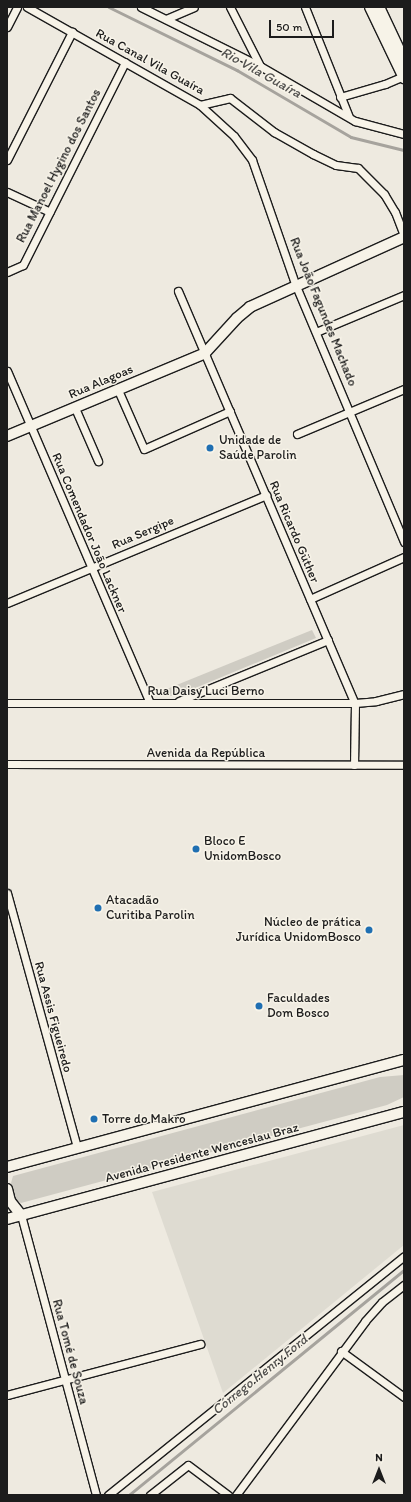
<!DOCTYPE html>
<meta charset="utf-8">
<style>
body{margin:0}
#map{position:relative;width:411px;height:1502px;overflow:hidden;background:#eeeae0;font-family:Itim,sans-serif}
div>[style]{position:absolute}
.built>*{inset:0;background:#dedbd1}
.green>*{inset:0;background:#cfccc3}
.stream>*{height:2.5px;margin:-1.25px;padding:0 1.25px;transform-origin:1.25px;border-radius:1.25px;background:#a6a39d}
.roads{filter:drop-shadow(1px 0 #1c1c1c) drop-shadow(-1px 0 #1c1c1c) drop-shadow(0 1px #1c1c1c) drop-shadow(0 -1px #1c1c1c)}
.street>*{height:7px;margin:-3.5px;padding:0 3.5px;transform-origin:3.5px;border-radius:3.5px;background:#f7f3e8}
.secondary>*{height:10px;margin:-5px;padding:0 5px;transform-origin:5px;border-radius:5px;background:#f7f3e8}
.dots>*{width:11px;height:11px;translate:-50% -50%;box-sizing:border-box;border:2px solid #f7f3e8;border-radius:50%}
span{translate:-50% -50%;white-space:nowrap;text-align:center;line-height:1.15;-webkit-text-stroke:3px #f7f3e8;paint-order:stroke}
.street-label{font-size:13px;color:#1c1c1c}
.poi-label{font-size:13px;color:#1c1c1c}
.left{translate:0 -50%;text-align:left}
.right{translate:-100% -50%;text-align:right}
.water-label{font-size:14px;color:#535250;font-style:italic}
.frame{position:absolute;inset:0;border:8px solid #1c1c1c;pointer-events:none}
.north{position:absolute;left:359px;top:1450px;width:40px;height:40px;-webkit-text-stroke:3px #f7f3e8;paint-order:stroke;rotate:0deg;font-size:11px;font-weight:700;line-height:16px;text-align:center;color:#1c1c1c}
.north::after{content:'';display:block;margin:auto;width:14px;height:18px;background:#1c1c1c;clip-path:polygon(50% 0,100% 100%,50% 72%,0 100%)}
.scale{position:absolute;left:269px;top:20px;width:65px;height:18px;box-sizing:border-box;border:2px solid #1c1c1c;border-top:0;padding-left:5px;font-size:12px;line-height:14px;white-space:nowrap;color:#1c1c1c;-webkit-text-stroke:3px #f7f3e8;paint-order:stroke}
</style>
<div id="map">
<div class="built">
<i style="clip-path:polygon(404px 1125px,404px 1245px,223px 1393px,152px 1192px)"></i>
</div>
<div class="green">
<i style="clip-path:polygon(312px 630px,316px 638px,176px 696px,152px 695px)"></i>
<i style="clip-path:polygon(404px 1075px,404px 1097px,387px 1105px,21px 1203px,15px 1199px,11px 1183px,13px 1176px,380px 1077px)"></i>
</div>
<div class="stream">
<i style="left:109px;top:7px;width:143px;rotate:26.2deg"></i>
<i style="left:237px;top:70px;width:132px;rotate:30.4deg"></i>
<i style="left:351px;top:137px;width:55px;rotate:13.8deg"></i>
<i style="left:129px;top:1495px;width:355px;rotate:-39.3deg"></i>
</div>
<div class="roads">
<div class="street">
<i style="left:27px;top:7px;width:199px;rotate:29.5deg"></i>
<i style="left:200px;top:105px;width:31px;rotate:-13deg"></i>
<i style="left:230px;top:98px;width:56px;rotate:37.7deg"></i>
<i style="left:274px;top:132px;width:45px;rotate:29.4deg"></i>
<i style="left:313px;top:154px;width:25px;rotate:26deg"></i>
<i style="left:336px;top:165px;width:22px;rotate:8deg"></i>
<i style="left:358px;top:168px;width:37px;rotate:45deg"></i>
<i style="left:384px;top:194px;width:21px;rotate:59deg"></i>
<i style="left:395px;top:212px;width:26px;rotate:69deg"></i>
<i style="left:141px;top:7px;width:133px;rotate:26.4deg"></i>
<i style="left:260px;top:66px;width:110px;rotate:30.1deg"></i>
<i style="left:355px;top:121px;width:51px;rotate:14.9deg"></i>
<i style="left:230px;top:7px;width:66px;rotate:63deg"></i>
<i style="left:305px;top:7px;width:118px;rotate:68.2deg"></i>
<i style="left:166px;top:19px;width:30px;rotate:-23deg"></i>
<i style="left:7px;top:27px;width:22px;rotate:-63deg"></i>
<i style="left:340px;top:97px;width:47px;rotate:-16.1deg"></i>
<i style="left:385px;top:84px;width:21px;rotate:-23deg"></i>
<i style="left:200px;top:105px;width:46px;rotate:42.4deg"></i>
<i style="left:234px;top:136px;width:30px;rotate:53deg"></i>
<i style="left:252px;top:160px;width:133px;rotate:70.8deg"></i>
<i style="left:296px;top:286px;width:278px;rotate:67.1deg"></i>
<i style="left:7px;top:160px;width:144px;rotate:-63.1deg"></i>
<i style="left:7px;top:192px;width:47px;rotate:24.9deg"></i>
<i style="left:7px;top:272px;width:17px;rotate:-24deg"></i>
<i style="left:23px;top:265px;width:227px;rotate:-63.3deg"></i>
<i style="left:178px;top:291px;width:448px;rotate:66.8deg"></i>
<i style="left:355px;top:703px;width:62px;rotate:90.9deg"></i>
<i style="left:316px;top:332px;width:95px;rotate:-22.8deg"></i>
<i style="left:7px;top:371px;width:361px;rotate:66.7deg"></i>
<i style="left:118px;top:390px;width:64px;rotate:66.2deg"></i>
<i style="left:144px;top:449px;width:94px;rotate:-23.8deg"></i>
<i style="left:75px;top:408px;width:58px;rotate:66.5deg"></i>
<i style="left:297px;top:434px;width:116px;rotate:-22.8deg"></i>
<i style="left:310px;top:599px;width:103px;rotate:-24.1deg"></i>
<i style="left:7px;top:603px;width:281px;rotate:-22.6deg"></i>
<i style="left:179px;top:701px;width:161px;rotate:-22.3deg"></i>
<i style="left:7px;top:703px;width:348px"></i>
<i style="left:355px;top:703px;width:21px;rotate:-5deg"></i>
<i style="left:376px;top:701px;width:29px;rotate:-14deg"></i>
<i style="left:7px;top:764px;width:397px;rotate:0.1deg"></i>
<i style="left:7px;top:893px;width:264px;rotate:74.6deg"></i>
<i style="left:21px;top:1215px;width:290px;rotate:75deg"></i>
<i style="left:341px;top:1351px;width:78px;rotate:36.1deg"></i>
<i style="left:7px;top:1395px;width:200px;rotate:-14.8deg"></i>
<i style="left:108px;top:1495px;width:380px;rotate:-38.9deg"></i>
<i style="left:150px;top:1495px;width:48px;rotate:-38.3deg"></i>
<i style="left:188px;top:1465px;width:50px;rotate:36.9deg"></i>
<i style="left:236px;top:1495px;width:217px;rotate:-53.4deg"></i>
<i style="left:365px;top:1321px;width:25px;rotate:-48deg"></i>
<i style="left:382px;top:1302px;width:28px;rotate:-38deg"></i>
</div>
<div class="secondary">
<i style="left:370px;top:7px;width:79px;rotate:64.4deg"></i>
<i style="left:379px;top:7px;width:59px;rotate:64.7deg"></i>
<i style="left:7px;top:436px;width:215px;rotate:-22.7deg"></i>
<i style="left:205px;top:353px;width:47px;rotate:-47.6deg"></i>
<i style="left:237px;top:318px;width:17px;rotate:-40deg"></i>
<i style="left:250px;top:307px;width:169px;rotate:-24.4deg"></i>
<i style="left:7px;top:1167px;width:411px;rotate:-15.1deg"></i>
<i style="left:7px;top:1189px;width:12px;rotate:76deg"></i>
<i style="left:10px;top:1201px;width:18px;rotate:52deg"></i>
<i style="left:7px;top:1219px;width:411px;rotate:-15.1deg"></i>
</div>
</div>
<div class="dots">
<i style="left:210px;top:448px;background:#1f6fb2"></i>
<i style="left:196px;top:849px;background:#1f6fb2"></i>
<i style="left:98px;top:908px;background:#1f6fb2"></i>
<i style="left:369px;top:930px;background:#1f6fb2"></i>
<i style="left:259px;top:1006px;background:#1f6fb2"></i>
<i style="left:94px;top:1119px;background:#1f6fb2"></i>
</div>
<div class="street-label">
<span style="left:150px;top:62px;rotate:29deg">Rua Canal Vila Guaíra</span>
<span style="left:59px;top:166px;rotate:-63deg">Rua Manoel Hygino dos Santos</span>
<span style="left:323px;top:312px;rotate:68deg">Rua João Fagundes Machado</span>
<span style="left:101px;top:382px;rotate:-23deg">Rua Alagoas</span>
<span style="left:294px;top:532px;rotate:67deg">Rua Ricardo Güther</span>
<span style="left:89px;top:533px;rotate:67deg">Rua Comendador João Lackner</span>
<span style="left:143px;top:533px;rotate:-23deg">Rua Sergipe</span>
<span style="left:206px;top:691px">Rua Daisy Luci Berno</span>
<span style="left:206px;top:753px">Avenida da República</span>
<span style="left:53px;top:1017px;rotate:75deg">Rua Assis Figueiredo</span>
<span style="left:202px;top:1153px;rotate:-15deg">Avenida Presidente Wenceslau Braz</span>
<span style="left:70px;top:1352px;rotate:75deg">Rua Tomé de Souza</span>
</div>
<div class="poi-label">
<span class="left" style="left:219px;top:448px">Unidade de<br>Saúde Parolin</span>
<span class="left" style="left:204px;top:849px">Bloco E<br>UnidomBosco</span>
<span class="left" style="left:106px;top:908px">Atacadão<br>Curitiba Parolin</span>
<span class="right" style="left:361px;top:930px">Núcleo de prática<br>Jurídica UnidomBosco</span>
<span class="left" style="left:267px;top:1006px">Faculdades<br>Dom Bosco</span>
<span class="left" style="left:102px;top:1119px">Torre do Makro</span>
</div>
<div class="water-label">
<span style="left:261px;top:73px;rotate:29deg">Rio Vila Guaíra</span>
<span style="left:260px;top:1375px;rotate:-39deg">Córrego Henry Ford</span>
</div>
<div class="frame"></div>
<div class="north">N</div>
<div class="scale">50 m</div>
</div>
